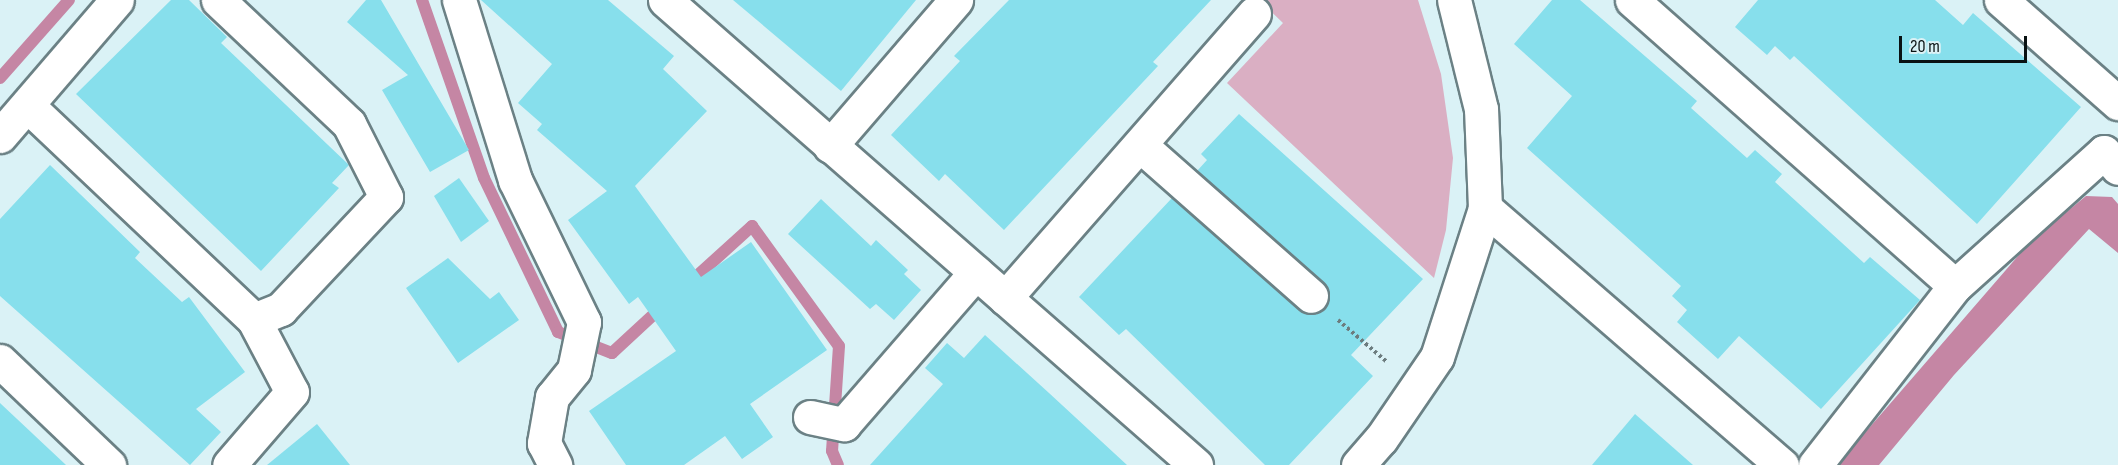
<!DOCTYPE html>
<style>
body{margin:0}
#map{position:relative;width:2118px;height:465px;overflow:hidden;background:#daf2f6;font-family:"Sofia Sans Condensed",sans-serif}
div>[style]{position:absolute}
.green>*{inset:0;background:#daafc3}
.water>*{inset:0;background:#c586a4}
.stream>*{height:12px;margin:-6px;padding:0 6px;transform-origin:6px;border-radius:6px;background:#c586a4}
.building>*{inset:0;background:#87dfec}
.path>*{height:4px;margin-top:-2px;transform-origin:0;background:repeating-linear-gradient(90deg,#6c7c7e 0 3px,transparent 0 6px)}
.roads{filter:drop-shadow(2px 0 #6b8185) drop-shadow(-2px 0 #6b8185) drop-shadow(0 2px #6b8185) drop-shadow(0 -2px #6b8185)}
.street>*{height:33px;margin:-16.5px;padding:0 16.5px;transform-origin:16.5px;border-radius:16.5px;background:#fff}
.secondary>*{height:33px;margin:-16.5px;padding:0 16.5px;transform-origin:16.5px;border-radius:16.5px;background:#fff}
span{translate:-50% -50%;white-space:nowrap;text-align:center;line-height:1.15;-webkit-text-stroke:6px #daf2f6;paint-order:stroke}
.scale{position:absolute;left:1899px;top:36px;width:128px;height:27px;box-sizing:border-box;border:3px solid #091213;border-top:0;padding-left:8px;font-size:18px;line-height:21px;white-space:nowrap;color:#091213;-webkit-text-stroke:4px #daf2f6;paint-order:stroke}
</style>
<div id="map">
<div class="green">
<i style="clip-path:polygon(1259px 0,1418px 0,1441px 74px,1453px 158px,1446px 230px,1434px 278px,1227px 83px,1283px 23px)"></i>
</div>
<div class="water">
<i style="clip-path:polygon(2086px 196px,2112px 197px,2118px 204px,2118px 253px,2089px 229px,1954px 375px,1879px 465px,1837px 465px,2031px 241px)"></i>
</div>
<div class="stream">
<i style="left:422px;top:0;width:188px;rotate:70.8deg"></i>
<i style="left:484px;top:178px;width:171px;rotate:64.3deg"></i>
<i style="left:558px;top:332px;width:58px;rotate:21.3deg"></i>
<i style="left:612px;top:353px;width:69px;rotate:-42.7deg"></i>
<i style="left:0;top:78px;width:104px;rotate:-48.5deg"></i>
<i style="left:687px;top:285px;width:88px;rotate:-42.2deg"></i>
<i style="left:752px;top:226px;width:148px;rotate:54.1deg"></i>
<i style="left:839px;top:346px;width:105px;rotate:93.8deg"></i>
<i style="left:832px;top:451px;width:15px;rotate:67deg"></i>
</div>
<div class="building">
<i style="clip-path:polygon(171px 0,189px 0,227px 37px,221px 43px,349px 165px,332px 183px,339px 188px,261px 271px,76px 94px)"></i>
<i style="clip-path:polygon(366px 0,381px 0,469px 150px,430px 172px,382px 90px,408px 75px,347px 22px)"></i>
<i style="clip-path:polygon(481px 0,608px 0,674px 56px,663px 69px,707px 111px,635px 186px,701px 277px,751px 242px,827px 350px,750px 404px,773px 437px,742px 459px,725px 436px,684px 465px,626px 465px,589px 411px,676px 351px,638px 297px,629px 304px,568px 220px,607px 191px,537px 130px,542px 124px,518px 103px,552px 64px)"></i>
<i style="clip-path:polygon(733px 0,916px 0,841px 91px)"></i>
<i style="clip-path:polygon(1009px 0,1211px 0,1153px 62px,1158px 66px,1004px 230px,945px 174px,939px 181px,891px 135px,960px 61px,954px 56px)"></i>
<i style="clip-path:polygon(1552px 0,1580px 0,1697px 101px,1691px 108px,1747px 158px,1755px 150px,1782px 174px,1775px 182px,1864px 263px,1870px 257px,1920px 300px,1821px 409px,1739px 336px,1718px 359px,1677px 322px,1687px 310px,1672px 296px,1681px 286px,1527px 148px,1572px 96px,1514px 44px)"></i>
<i style="clip-path:polygon(1758px 0,1935px 0,1963px 25px,1973px 13px,2081px 107px,1977px 224px,1794px 56px,1790px 60px,1775px 46px,1767px 55px,1735px 27px)"></i>
<i style="clip-path:polygon(1239px 114px,1423px 279px,1351px 355px,1373px 376px,1289px 465px,1265px 465px,1126px 329px,1119px 335px,1079px 297px,1172px 198px,1299px 310px,1316px 314px,1325px 308px,1329px 291px,1323px 282px,1197px 171px,1207px 160px,1201px 154px)"></i>
<i style="clip-path:polygon(50px 165px,140px 252px,135px 258px,182px 302px,189px 297px,245px 372px,196px 409px,221px 432px,190px 465px,0 296px,0 219px)"></i>
<i style="clip-path:polygon(459px 178px,489px 221px,461px 242px,434px 196px)"></i>
<i style="clip-path:polygon(821px 199px,871px 246px,876px 240px,908px 270px,904px 274px,921px 290px,894px 320px,876px 304px,870px 309px,788px 234px)"></i>
<i style="clip-path:polygon(448px 258px,490px 299px,499px 292px,519px 320px,458px 363px,406px 288px)"></i>
<i style="clip-path:polygon(985px 335px,1049px 393px,1127px 465px,870px 465px,943px 384px,925px 368px,947px 343px,964px 358px)"></i>
<i style="clip-path:polygon(0 403px,66px 465px,0 465px)"></i>
<i style="clip-path:polygon(1635px 414px,1693px 465px,1592px 465px)"></i>
<i style="clip-path:polygon(317px 424px,350px 465px,267px 465px)"></i>
</div>
<div class="path">
<i style="left:1338px;top:320px;width:65px;rotate:40.6deg"></i>
</div>
<div class="roads">
<div class="street">
<i style="left:218px;top:0;width:180px;rotate:43.4deg"></i>
<i style="left:349px;top:124px;width:82px;rotate:63.1deg"></i>
<i style="left:386px;top:197px;width:154px;rotate:133.2deg"></i>
<i style="left:281px;top:309px;width:29px;rotate:158deg"></i>
<i style="left:459px;top:0;width:189px;rotate:72.7deg"></i>
<i style="left:515px;top:180px;width:158px;rotate:64.1deg"></i>
<i style="left:584px;top:322px;width:49px;rotate:101.8deg"></i>
<i style="left:574px;top:370px;width:35px;rotate:129deg"></i>
<i style="left:552px;top:397px;width:47px;rotate:99.9deg"></i>
<i style="left:544px;top:443px;width:25px;rotate:63deg"></i>
<i style="left:665px;top:0;width:706px;rotate:41.21deg"></i>
<i style="left:1632px;top:0;width:431px;rotate:41.5deg"></i>
<i style="left:2001px;top:0;width:156px;rotate:41.4deg"></i>
<i style="left:28px;top:106px;width:311px;rotate:43.4deg"></i>
<i style="left:254px;top:320px;width:81px;rotate:62.2deg"></i>
<i style="left:292px;top:392px;width:96px;rotate:130.8deg"></i>
<i style="left:0;top:136px;width:179px;rotate:-49.3deg"></i>
<i style="left:1140px;top:145px;width:228px;rotate:41.4deg"></i>
<i style="left:830px;top:146px;width:193px;rotate:-49.2deg"></i>
<i style="left:1485px;top:208px;width:393px;rotate:40.9deg"></i>
<i style="left:1005px;top:298px;width:378px;rotate:-48.8deg"></i>
<i style="left:0;top:361px;width:151px;rotate:43.7deg"></i>
<i style="left:810px;top:417px;width:35px;rotate:12deg"></i>
<i style="left:844px;top:424px;width:201px;rotate:-49deg"></i>
<i style="left:1815px;top:465px;width:227px;rotate:-52deg"></i>
<i style="left:1955px;top:286px;width:200px;rotate:-42deg"></i>
<i style="left:2104px;top:152px;width:21px;rotate:49deg"></i>
</div>
<div class="secondary">
<i style="left:1358px;top:465px;width:35px;rotate:-49deg"></i>
<i style="left:1381px;top:439px;width:99px;rotate:-55.7deg"></i>
<i style="left:1437px;top:357px;width:157px;rotate:-72.1deg"></i>
<i style="left:1485px;top:208px;width:99px;rotate:-92.3deg"></i>
<i style="left:1481px;top:109px;width:112px;rotate:-103.9deg"></i>
</div>
</div>
<div class="scale">20 m</div>
</div>
